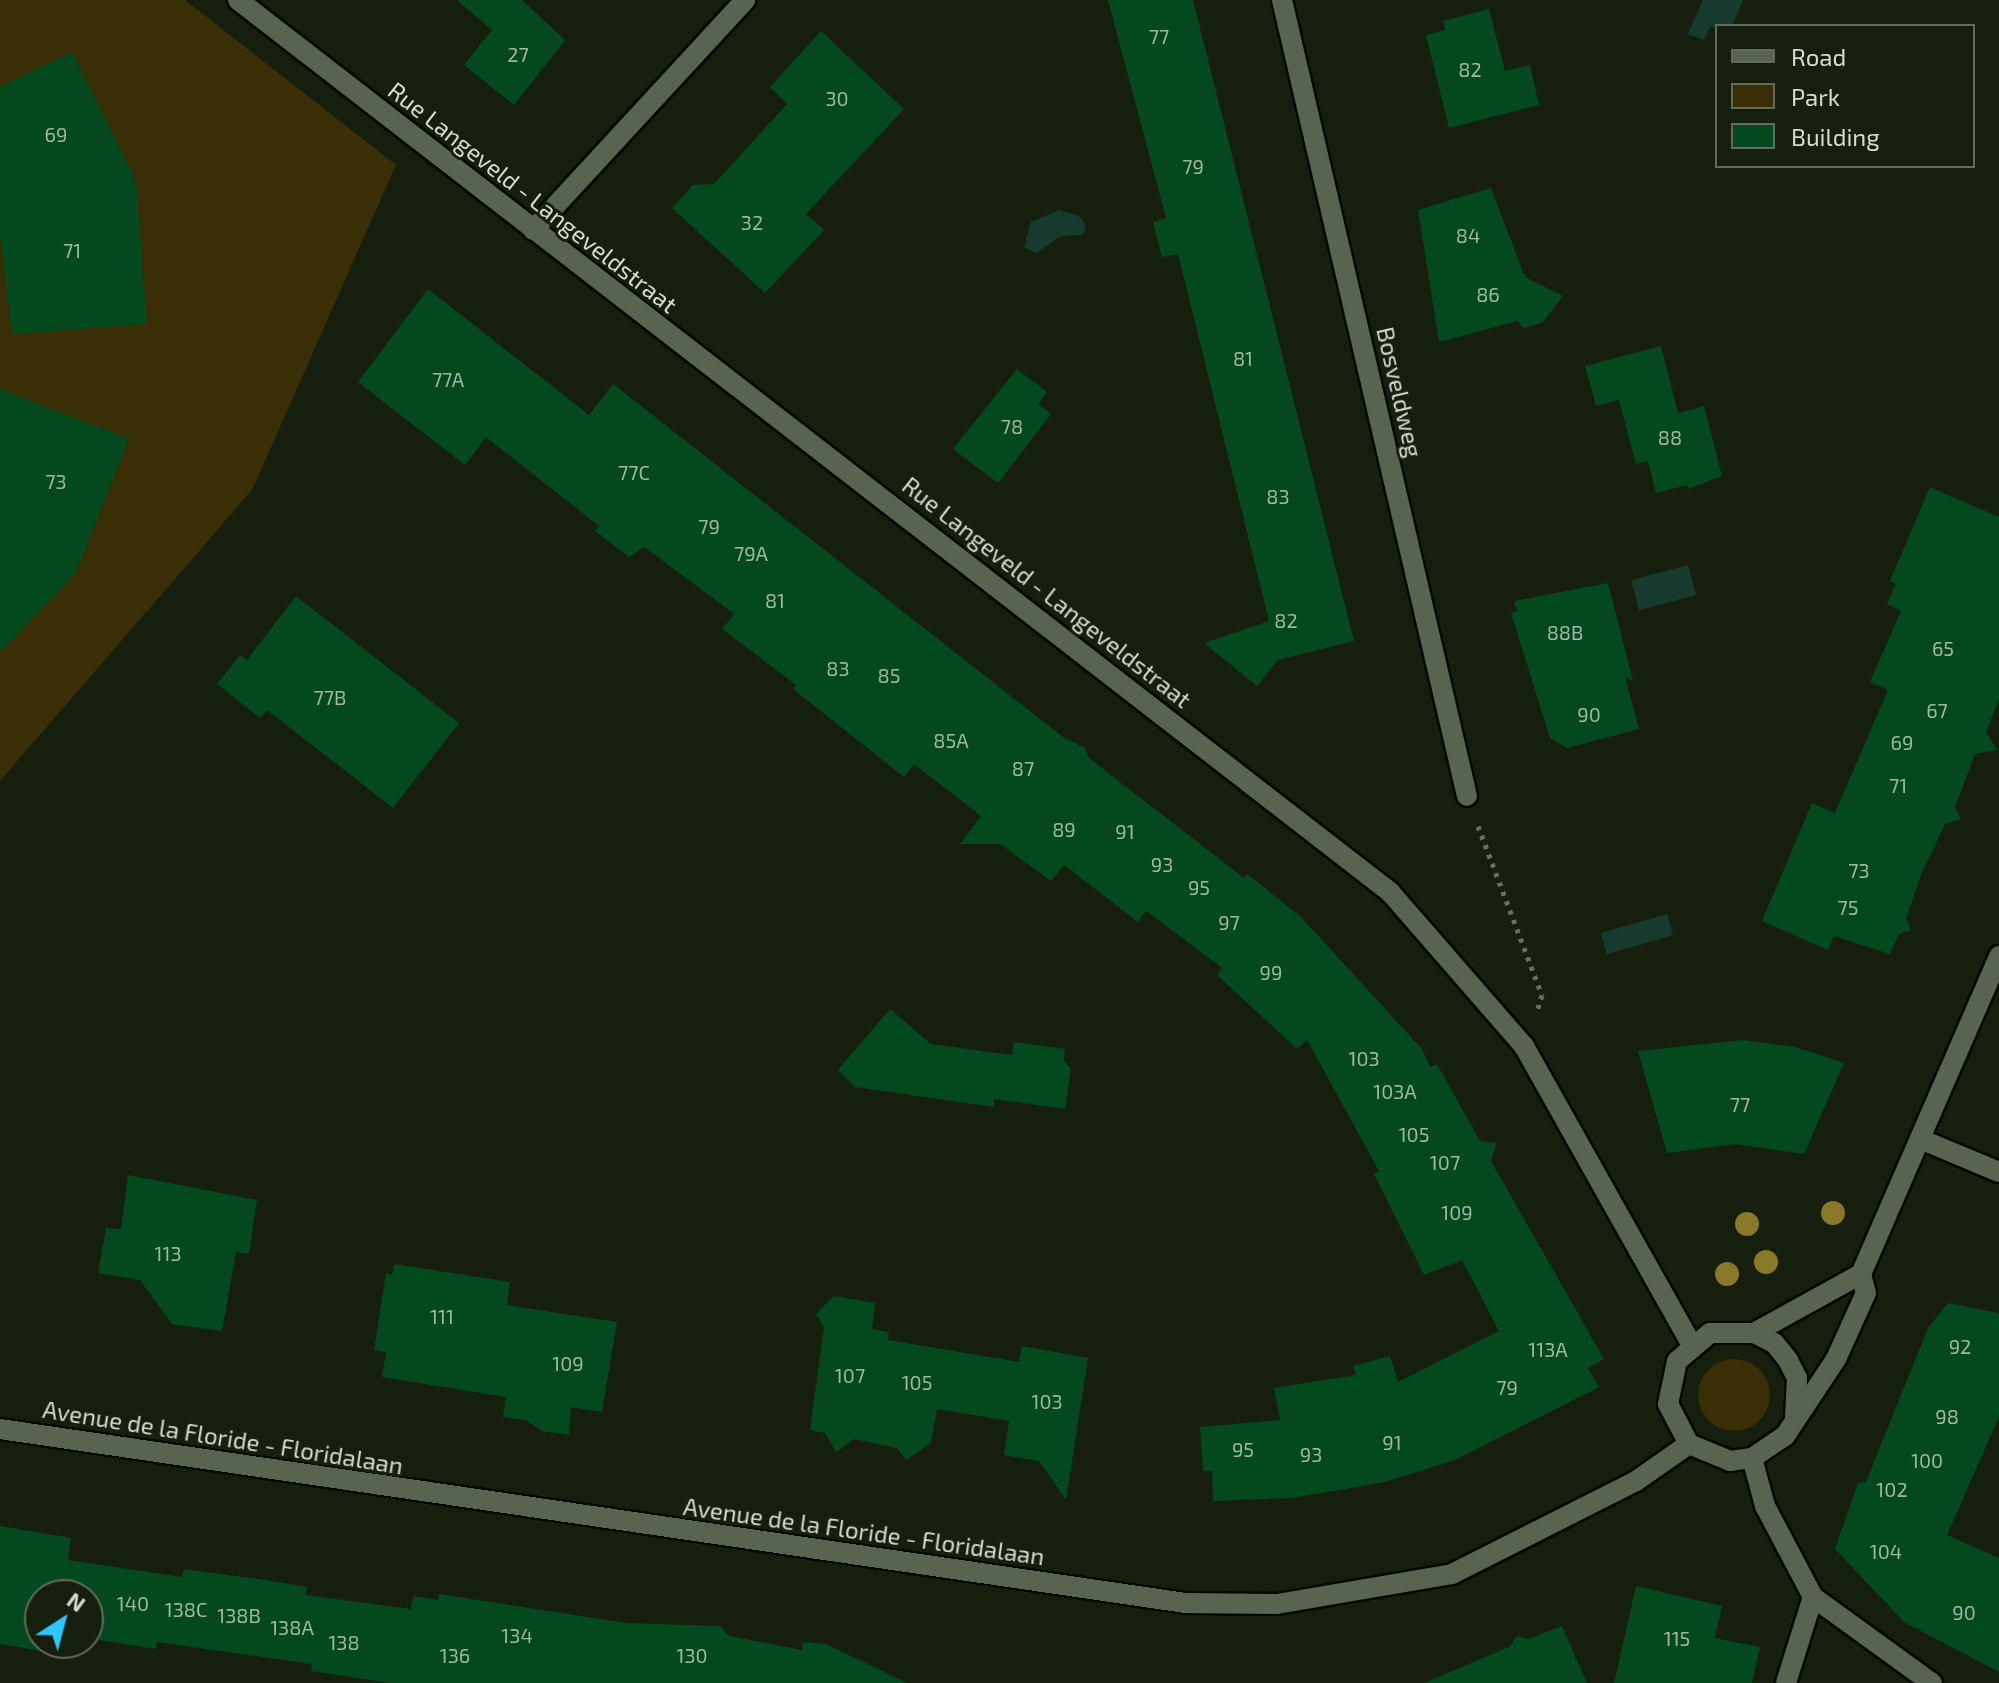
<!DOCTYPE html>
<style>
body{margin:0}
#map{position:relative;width:1999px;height:1683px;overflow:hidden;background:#161f0d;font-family:"Exo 2",sans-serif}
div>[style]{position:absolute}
.green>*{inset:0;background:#392e05}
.round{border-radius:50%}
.water>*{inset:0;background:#163a2e;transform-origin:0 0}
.building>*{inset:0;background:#04481e}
.path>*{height:5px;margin-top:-2.5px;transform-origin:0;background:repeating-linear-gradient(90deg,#676f5f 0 4px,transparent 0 10px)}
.roads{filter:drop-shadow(2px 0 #030900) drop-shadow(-2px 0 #030900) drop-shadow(0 2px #030900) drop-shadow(0 -2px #030900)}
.lane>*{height:20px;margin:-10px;padding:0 10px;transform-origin:10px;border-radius:10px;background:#596450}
.street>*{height:20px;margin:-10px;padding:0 10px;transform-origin:10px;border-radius:10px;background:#596450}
.trees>*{width:24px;height:24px;margin:-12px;border-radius:50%;background:#89782a}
span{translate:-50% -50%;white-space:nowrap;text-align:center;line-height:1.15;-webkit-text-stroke:6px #161f0d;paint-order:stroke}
.number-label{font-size:20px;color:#a1b7a4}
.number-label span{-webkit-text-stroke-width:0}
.street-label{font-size:24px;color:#d5dcd0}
.legend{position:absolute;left:1715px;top:24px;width:260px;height:144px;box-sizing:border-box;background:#161f0d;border:2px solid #626b5b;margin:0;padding:10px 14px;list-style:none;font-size:24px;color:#d5dcd0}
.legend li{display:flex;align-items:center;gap:16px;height:40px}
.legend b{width:40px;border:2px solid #626b5b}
.north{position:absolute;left:24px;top:1579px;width:80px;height:80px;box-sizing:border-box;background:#161f0d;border:2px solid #626b5b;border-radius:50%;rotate:36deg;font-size:22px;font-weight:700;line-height:32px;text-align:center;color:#d5dcd0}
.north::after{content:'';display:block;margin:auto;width:28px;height:36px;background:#29c8ff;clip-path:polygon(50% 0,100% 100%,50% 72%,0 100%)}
</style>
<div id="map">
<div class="green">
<i style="clip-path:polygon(0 0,185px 0,396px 165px,252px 490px,0 781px)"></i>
<i class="round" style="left:1698px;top:1359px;width:72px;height:72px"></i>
</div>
<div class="water">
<i style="clip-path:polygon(1703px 0,1743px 0,1732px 26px,1710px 27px,1704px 40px,1688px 34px)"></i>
<i style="clip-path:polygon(1059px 210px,1079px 216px,1086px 226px,1083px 235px,1061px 236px,1036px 253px,1024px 247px,1031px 222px)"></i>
<i style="left:1688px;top:565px;width:31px;height:59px;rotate:75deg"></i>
<i style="left:1667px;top:914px;width:22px;height:69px;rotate:74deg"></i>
</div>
<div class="building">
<i style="clip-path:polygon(457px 0,522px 0,565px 40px,514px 105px,464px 65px,492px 30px)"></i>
<i style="clip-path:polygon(1108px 0,1193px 0,1354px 641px,1278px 660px,1257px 686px,1204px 643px,1269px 621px,1178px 254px,1162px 257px,1153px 222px,1166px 218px)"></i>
<i style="clip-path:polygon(1489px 9px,1505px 71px,1530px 65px,1539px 105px,1449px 128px,1426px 35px,1445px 30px,1443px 21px)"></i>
<i style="clip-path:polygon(821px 31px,904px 109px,806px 214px,824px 230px,765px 293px,672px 208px,693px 185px,714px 184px,787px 104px,770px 87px)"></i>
<i style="clip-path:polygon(72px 52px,136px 181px,147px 324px,12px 334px,0 238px,0 87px)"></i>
<i style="clip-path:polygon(1491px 188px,1525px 277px,1563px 296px,1542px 323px,1523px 328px,1518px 321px,1439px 342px,1418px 210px)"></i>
<i style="clip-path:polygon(428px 289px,589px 415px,613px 384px,1063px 737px,1085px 748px,1089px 758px,1244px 878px,1247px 874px,1300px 916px,1422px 1049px,1430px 1067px,1437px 1064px,1480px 1141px,1497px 1143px,1491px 1161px,1604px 1359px,1588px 1368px,1599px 1387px,1455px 1460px,1385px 1482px,1292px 1498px,1213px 1501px,1212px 1471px,1203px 1471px,1200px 1427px,1280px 1420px,1274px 1388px,1356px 1375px,1353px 1366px,1390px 1356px,1398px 1382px,1499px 1331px,1462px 1260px,1424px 1275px,1374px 1174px,1379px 1171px,1307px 1040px,1297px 1049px,1217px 975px,1222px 968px,1146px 911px,1138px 922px,1064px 865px,1051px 881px,1000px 844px,960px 844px,981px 816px,914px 764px,904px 777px,793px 689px,796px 685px,722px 629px,734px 614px,644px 547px,629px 557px,595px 531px,599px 526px,486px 437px,465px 465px,358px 382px)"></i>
<i style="clip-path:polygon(1661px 346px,1678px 413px,1704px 406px,1722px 476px,1688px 489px,1687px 485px,1656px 493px,1648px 461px,1636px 464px,1619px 400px,1596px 406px,1585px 366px)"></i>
<i style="clip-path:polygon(1017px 369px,1047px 392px,1038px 404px,1051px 414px,998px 483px,953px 449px)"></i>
<i style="clip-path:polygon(0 389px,129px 439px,76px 573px,0 652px)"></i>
<i style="clip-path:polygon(1930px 487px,1999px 517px,1999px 699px,1986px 732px,1997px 750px,1975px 754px,1955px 807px,1961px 819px,1945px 824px,1921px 875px,1906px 918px,1911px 930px,1899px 934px,1890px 954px,1834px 936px,1828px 950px,1762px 921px,1812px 803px,1835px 813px,1888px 690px,1870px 682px,1901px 611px,1887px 604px,1896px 584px,1890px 581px)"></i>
<i style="clip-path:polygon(1608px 583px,1633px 681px,1625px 677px,1639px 729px,1567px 748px,1550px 738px,1511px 613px,1517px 611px,1514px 601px)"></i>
<i style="clip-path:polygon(296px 596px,459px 723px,393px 808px,267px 710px,260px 718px,217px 684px,240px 655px,247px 660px)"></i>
<i style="clip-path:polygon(890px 1009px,931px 1044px,1012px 1055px,1014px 1042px,1065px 1049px,1064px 1061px,1071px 1069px,1065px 1109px,994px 1099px,994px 1107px,855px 1087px,838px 1070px)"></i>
<i style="clip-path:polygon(1743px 1040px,1795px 1047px,1844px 1063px,1804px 1154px,1735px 1144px,1667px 1153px,1638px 1051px)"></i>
<i style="clip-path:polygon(128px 1175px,257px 1200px,249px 1254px,236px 1252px,222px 1331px,172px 1324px,140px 1280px,98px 1273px,106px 1228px,121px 1229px)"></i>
<i style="clip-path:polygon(394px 1264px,510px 1282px,507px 1305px,617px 1322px,602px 1412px,571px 1407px,569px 1435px,542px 1431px,526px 1420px,503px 1417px,506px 1397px,382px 1377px,386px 1352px,374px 1350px,386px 1273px,392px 1275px)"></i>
<i style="clip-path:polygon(834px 1296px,875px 1303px,872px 1329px,889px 1332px,888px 1340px,1019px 1362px,1022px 1346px,1088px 1358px,1066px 1500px,1039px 1461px,1004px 1455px,1009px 1421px,937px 1409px,931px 1443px,906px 1460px,897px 1448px,854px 1439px,836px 1452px,825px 1433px,810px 1430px,824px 1327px,816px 1314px)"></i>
<i style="clip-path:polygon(1948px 1303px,1999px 1313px,1999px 1417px,1947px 1535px,1999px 1558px,1999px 1672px,1904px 1622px,1835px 1549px,1858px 1483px,1866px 1482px,1928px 1328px)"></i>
<i style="clip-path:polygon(0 1526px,71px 1538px,68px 1560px,182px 1577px,184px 1569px,272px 1581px,307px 1587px,305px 1595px,411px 1609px,413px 1596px,438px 1600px,439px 1594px,626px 1623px,720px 1626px,729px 1636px,802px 1650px,803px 1642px,826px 1644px,907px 1683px,391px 1683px,311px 1671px,312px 1664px,157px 1642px,156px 1649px,88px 1638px,88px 1595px,40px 1595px,40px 1643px,56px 1643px,54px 1653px,0 1644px)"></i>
<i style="clip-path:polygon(1636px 1586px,1722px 1606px,1715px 1638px,1760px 1647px,1752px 1683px,1614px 1683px)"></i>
<i style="clip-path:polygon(1562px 1626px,1587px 1683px,1424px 1683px,1509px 1647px,1517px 1636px,1529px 1639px)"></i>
</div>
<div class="path">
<i style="left:1478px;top:826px;width:181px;rotate:69.3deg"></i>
<i style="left:1542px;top:995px;width:14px;rotate:107deg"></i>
</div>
<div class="roads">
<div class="lane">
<i style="left:1786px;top:1683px;width:90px;rotate:-72.6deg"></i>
</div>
<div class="street">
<i style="left:238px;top:0;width:1457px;rotate:37.75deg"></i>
<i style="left:1390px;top:892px;width:204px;rotate:49deg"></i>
<i style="left:1524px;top:1046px;width:342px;rotate:60.7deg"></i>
<i style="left:1282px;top:0;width:817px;rotate:76.92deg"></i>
<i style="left:533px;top:230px;width:313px;rotate:-47.3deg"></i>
<i style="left:1920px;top:1139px;width:86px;rotate:22.7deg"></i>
<i style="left:1754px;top:1333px;width:122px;rotate:-28.9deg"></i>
<i style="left:1861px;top:1274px;width:347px;rotate:-66.5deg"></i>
<i style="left:1795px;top:1418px;width:40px;rotate:-87.1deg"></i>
<i style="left:1797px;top:1378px;width:20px;rotate:-117deg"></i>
<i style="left:1788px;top:1360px;width:22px;rotate:-129deg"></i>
<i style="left:1774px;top:1343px;width:22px;rotate:-153deg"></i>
<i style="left:1754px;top:1333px;width:44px;rotate:180deg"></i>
<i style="left:1710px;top:1333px;width:43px;rotate:139.7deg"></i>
<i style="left:1677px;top:1361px;width:44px;rotate:101.8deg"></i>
<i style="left:1668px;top:1404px;width:45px;rotate:62.3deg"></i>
<i style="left:1689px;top:1444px;width:44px;rotate:22.5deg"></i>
<i style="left:1730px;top:1461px;width:22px;rotate:-8deg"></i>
<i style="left:1752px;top:1458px;width:40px;rotate:-34deg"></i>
<i style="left:1785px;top:1436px;width:92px;rotate:-56.5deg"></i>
<i style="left:1836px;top:1359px;width:72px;rotate:-65.6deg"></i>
<i style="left:1866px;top:1293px;width:20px;rotate:-105deg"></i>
<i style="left:0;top:1429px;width:1199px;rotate:8.35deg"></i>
<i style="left:1186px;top:1603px;width:91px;rotate:0.6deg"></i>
<i style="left:1277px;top:1604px;width:178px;rotate:-9.7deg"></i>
<i style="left:1452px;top:1574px;width:206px;rotate:-26.8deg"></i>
<i style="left:1636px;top:1481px;width:65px;rotate:-34.9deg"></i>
<i style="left:1752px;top:1458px;width:50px;rotate:74.8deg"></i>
<i style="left:1765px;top:1506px;width:103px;rotate:62.2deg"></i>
<i style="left:1813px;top:1597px;width:147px;rotate:35.9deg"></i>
</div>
</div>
<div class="trees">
<i style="left:1833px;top:1213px"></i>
<i style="left:1747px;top:1224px"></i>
<i style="left:1766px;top:1262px"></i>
<i style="left:1727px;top:1274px"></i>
</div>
<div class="number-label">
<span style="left:1159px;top:36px">77</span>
<span style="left:518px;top:54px">27</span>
<span style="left:1470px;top:69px">82</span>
<span style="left:837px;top:98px">30</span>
<span style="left:56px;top:134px">69</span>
<span style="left:1193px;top:166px">79</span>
<span style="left:752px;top:222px">32</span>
<span style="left:1468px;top:235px">84</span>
<span style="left:72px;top:250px">71</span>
<span style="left:1488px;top:294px">86</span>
<span style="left:1243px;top:358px">81</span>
<span style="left:448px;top:379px">77A</span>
<span style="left:1012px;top:426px">78</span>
<span style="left:1670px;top:437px">88</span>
<span style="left:634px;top:472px">77C</span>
<span style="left:56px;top:481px">73</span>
<span style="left:1278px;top:496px">83</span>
<span style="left:709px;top:526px">79</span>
<span style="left:751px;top:553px">79A</span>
<span style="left:775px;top:600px">81</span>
<span style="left:1286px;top:620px">82</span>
<span style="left:1565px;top:632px">88B</span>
<span style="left:1943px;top:648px">65</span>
<span style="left:838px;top:668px">83</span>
<span style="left:889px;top:675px">85</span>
<span style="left:330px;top:697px">77B</span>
<span style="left:1937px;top:710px">67</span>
<span style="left:1589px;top:714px">90</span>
<span style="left:951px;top:740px">85A</span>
<span style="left:1902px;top:742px">69</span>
<span style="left:1023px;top:768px">87</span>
<span style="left:1898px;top:785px">71</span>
<span style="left:1064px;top:829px">89</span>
<span style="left:1125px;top:831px">91</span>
<span style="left:1162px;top:864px">93</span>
<span style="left:1859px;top:870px">73</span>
<span style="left:1199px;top:887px">95</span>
<span style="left:1848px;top:907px">75</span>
<span style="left:1229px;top:922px">97</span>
<span style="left:1271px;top:972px">99</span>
<span style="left:1364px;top:1058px">103</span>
<span style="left:1395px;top:1091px">103A</span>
<span style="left:1740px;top:1104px">77</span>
<span style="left:1414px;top:1134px">105</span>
<span style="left:1445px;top:1162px">107</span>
<span style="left:1457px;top:1212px">109</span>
<span style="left:168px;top:1253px">113</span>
<span style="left:442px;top:1316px">111</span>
<span style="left:1960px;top:1346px">92</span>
<span style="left:1548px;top:1349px">113A</span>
<span style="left:568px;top:1363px">109</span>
<span style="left:850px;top:1375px">107</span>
<span style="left:917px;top:1382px">105</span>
<span style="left:1507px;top:1387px">79</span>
<span style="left:1047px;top:1401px">103</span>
<span style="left:1947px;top:1416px">98</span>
<span style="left:1392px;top:1442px">91</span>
<span style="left:1243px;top:1449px">95</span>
<span style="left:1311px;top:1454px">93</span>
<span style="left:1927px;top:1460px">100</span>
<span style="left:1892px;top:1489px">102</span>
<span style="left:1886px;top:1551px">104</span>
<span style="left:133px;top:1603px">140</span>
<span style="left:186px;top:1609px">138C</span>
<span style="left:1964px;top:1612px">90</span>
<span style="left:239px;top:1615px">138B</span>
<span style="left:292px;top:1627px">138A</span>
<span style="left:517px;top:1635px">134</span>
<span style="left:1677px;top:1638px">115</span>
<span style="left:344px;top:1642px">138</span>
<span style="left:455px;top:1655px">136</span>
<span style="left:692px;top:1655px">130</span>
</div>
<div class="street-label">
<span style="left:533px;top:197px;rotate:38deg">Rue Langeveld - Langeveldstraat</span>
<span style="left:1400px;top:392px;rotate:77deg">Bosveldweg</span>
<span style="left:1047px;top:592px;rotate:38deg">Rue Langeveld - Langeveldstraat</span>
<span style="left:223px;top:1437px;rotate:9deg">Avenue de la Floride - Floridalaan</span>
<span style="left:864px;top:1531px;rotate:8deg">Avenue de la Floride - Floridalaan</span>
</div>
<ul class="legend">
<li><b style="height:10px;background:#596450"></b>Road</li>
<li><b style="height:22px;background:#392e05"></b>Park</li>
<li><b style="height:22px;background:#04481e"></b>Building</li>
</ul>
<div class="north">N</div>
</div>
